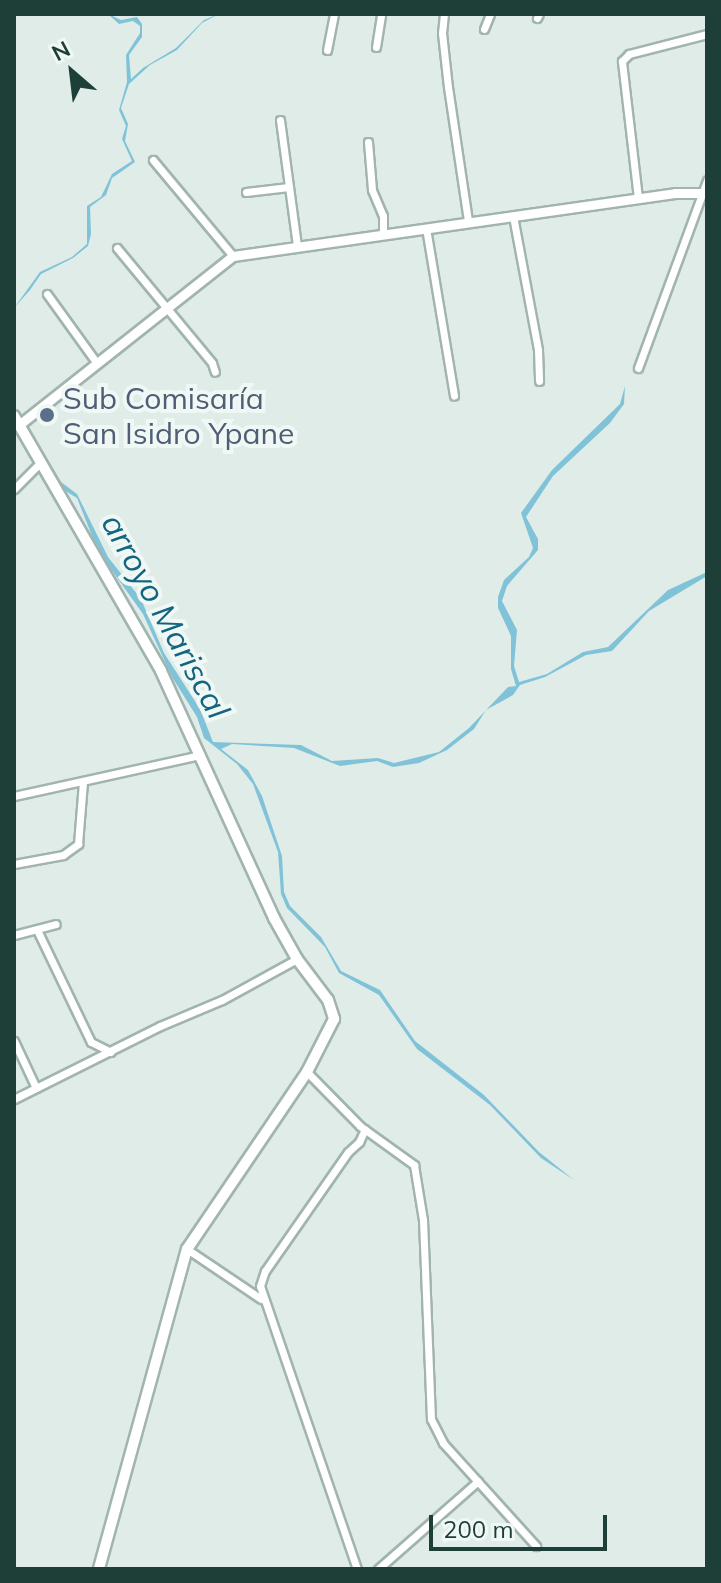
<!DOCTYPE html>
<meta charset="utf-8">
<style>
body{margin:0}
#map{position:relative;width:721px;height:1583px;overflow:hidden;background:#dfece7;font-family:Mulish,sans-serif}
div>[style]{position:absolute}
.water>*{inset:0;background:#80c3d8}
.roads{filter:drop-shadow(2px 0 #a1b4af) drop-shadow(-2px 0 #a1b4af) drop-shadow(0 2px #a1b4af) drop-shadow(0 -2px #a1b4af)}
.minor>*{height:7px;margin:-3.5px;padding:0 3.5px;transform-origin:3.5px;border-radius:3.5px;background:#fff}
.tertiary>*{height:9px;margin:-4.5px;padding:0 4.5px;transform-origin:4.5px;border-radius:4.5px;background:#fff}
.secondary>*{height:10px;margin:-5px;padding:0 5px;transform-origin:5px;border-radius:5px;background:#fff}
.dots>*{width:22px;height:22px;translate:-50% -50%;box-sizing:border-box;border:4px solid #f0f8f5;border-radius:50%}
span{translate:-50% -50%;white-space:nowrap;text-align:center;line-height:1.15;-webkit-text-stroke:8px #f0f8f5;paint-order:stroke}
.service-label{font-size:30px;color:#4e5e75}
.left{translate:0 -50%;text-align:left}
.water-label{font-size:32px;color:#126480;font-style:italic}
.frame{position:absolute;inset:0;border:16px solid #1e3e38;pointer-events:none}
.north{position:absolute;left:32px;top:32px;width:80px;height:80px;-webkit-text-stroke:6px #f0f8f5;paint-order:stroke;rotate:332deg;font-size:22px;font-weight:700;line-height:32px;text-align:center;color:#1e3e38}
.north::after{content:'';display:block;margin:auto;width:28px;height:36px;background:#1e3e38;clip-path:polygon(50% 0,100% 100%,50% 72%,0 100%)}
.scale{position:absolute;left:429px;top:1515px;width:178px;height:36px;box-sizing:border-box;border:4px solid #1e3e38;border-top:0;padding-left:10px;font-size:24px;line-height:28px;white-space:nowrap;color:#1e3e38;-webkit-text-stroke:6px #f0f8f5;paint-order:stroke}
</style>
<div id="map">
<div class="water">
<i style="clip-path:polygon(108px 14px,121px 20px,137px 17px,142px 24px,142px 37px,129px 55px,131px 79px,143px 68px,176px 48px,204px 20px,219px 14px,202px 23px,177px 50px,150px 65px,129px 84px,121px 108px,128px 124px,125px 141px,135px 162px,112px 178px,106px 195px,90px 207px,91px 234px,88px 246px,73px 258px,41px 274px,30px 290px,14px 308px,40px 272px,72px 257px,87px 244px,87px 206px,101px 197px,112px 174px,132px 161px,122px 139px,126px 126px,119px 110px,127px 82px,126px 55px,140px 33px,140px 26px,133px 21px,119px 24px)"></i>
<i style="clip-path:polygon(625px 386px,624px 404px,610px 423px,553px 476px,526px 517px,538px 539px,538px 550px,507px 586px,502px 601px,517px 630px,514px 666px,519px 682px,547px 674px,583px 652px,608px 647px,668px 590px,707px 572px,707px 576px,649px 611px,612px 651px,586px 655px,545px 677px,520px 685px,513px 695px,486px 710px,474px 729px,447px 750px,419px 763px,393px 767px,377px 761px,340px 766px,294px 748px,232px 744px,221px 749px,248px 770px,262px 796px,282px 856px,284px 892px,290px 906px,321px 937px,341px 971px,380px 990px,415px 1041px,484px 1095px,539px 1152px,574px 1180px,541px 1158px,490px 1105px,417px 1049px,379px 995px,339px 973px,325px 947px,287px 908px,281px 894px,278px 852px,253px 784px,237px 764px,204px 738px,197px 717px,172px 677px,143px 614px,98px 551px,77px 498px,59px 487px,31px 433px,61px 482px,77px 494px,108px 557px,141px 599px,164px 653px,200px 709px,213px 742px,301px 745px,332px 761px,378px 758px,394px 763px,439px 752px,469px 728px,508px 687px,516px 686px,511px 669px,511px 636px,498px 608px,498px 597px,504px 580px,529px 557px,533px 548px,521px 513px,552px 470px,620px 404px)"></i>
</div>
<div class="roads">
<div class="minor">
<i style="left:444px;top:14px;width:19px;rotate:96deg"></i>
<i style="left:442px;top:33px;width:54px;rotate:83.7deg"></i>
<i style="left:448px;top:87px;width:135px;rotate:81.5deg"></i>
<i style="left:537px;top:18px;width:4px;rotate:-63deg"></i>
<i style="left:484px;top:29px;width:16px;rotate:-68deg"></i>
<i style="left:376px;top:47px;width:33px;rotate:-81deg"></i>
<i style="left:327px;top:50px;width:37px;rotate:-79deg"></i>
<i style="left:280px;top:120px;width:126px;rotate:82.3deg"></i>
<i style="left:368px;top:142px;width:48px;rotate:85.2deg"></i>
<i style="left:372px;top:190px;width:28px;rotate:67deg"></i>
<i style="left:383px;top:216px;width:17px;rotate:90deg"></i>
<i style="left:153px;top:160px;width:125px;rotate:50.2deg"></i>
<i style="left:246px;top:192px;width:43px;rotate:-6.6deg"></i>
<i style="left:638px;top:198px;width:138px;rotate:-96.7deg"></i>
<i style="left:622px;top:61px;width:10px;rotate:-45deg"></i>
<i style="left:629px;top:54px;width:81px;rotate:-14.4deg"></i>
<i style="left:513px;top:216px;width:136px;rotate:79.4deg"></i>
<i style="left:538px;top:350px;width:31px;rotate:88deg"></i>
<i style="left:426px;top:228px;width:170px;rotate:80.5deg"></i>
<i style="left:117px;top:248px;width:149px;rotate:50.4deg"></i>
<i style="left:212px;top:363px;width:9px;rotate:72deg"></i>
<i style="left:47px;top:294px;width:84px;rotate:54.2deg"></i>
<i style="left:638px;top:368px;width:200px;rotate:-69.8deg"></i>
<i style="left:14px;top:489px;width:37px;rotate:-45deg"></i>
<i style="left:14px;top:796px;width:190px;rotate:-12.4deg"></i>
<i style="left:14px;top:864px;width:50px;rotate:-10.4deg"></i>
<i style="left:63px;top:855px;width:19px;rotate:-36deg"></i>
<i style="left:78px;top:844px;width:62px;rotate:-85.4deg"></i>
<i style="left:38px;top:932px;width:122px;rotate:64.3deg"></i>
<i style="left:91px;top:1042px;width:22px;rotate:27deg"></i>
<i style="left:14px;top:935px;width:43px;rotate:-14.7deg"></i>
<i style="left:14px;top:1041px;width:52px;rotate:64.9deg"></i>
<i style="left:307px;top:1072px;width:76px;rotate:45.5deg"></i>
<i style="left:360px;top:1126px;width:67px;rotate:35.8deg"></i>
<i style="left:414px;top:1165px;width:56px;rotate:80.7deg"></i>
<i style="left:423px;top:1220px;width:199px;rotate:87.7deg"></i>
<i style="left:431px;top:1419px;width:27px;rotate:63deg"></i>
<i style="left:443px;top:1443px;width:139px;rotate:47.9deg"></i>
<i style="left:14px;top:1099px;width:163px;rotate:-26.6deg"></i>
<i style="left:160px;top:1026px;width:67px;rotate:-22.8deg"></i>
<i style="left:222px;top:1000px;width:85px;rotate:-28.7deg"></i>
<i style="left:187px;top:1249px;width:89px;rotate:34deg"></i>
<i style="left:357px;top:1569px;width:299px;rotate:-108.9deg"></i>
<i style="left:260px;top:1286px;width:16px;rotate:-72deg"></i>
<i style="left:265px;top:1271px;width:145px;rotate:-55.1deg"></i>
<i style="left:348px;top:1152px;width:15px;rotate:-42deg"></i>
<i style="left:359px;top:1142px;width:14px;rotate:-65deg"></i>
<i style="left:378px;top:1569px;width:133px;rotate:-41.3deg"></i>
</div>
<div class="tertiary">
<i style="left:20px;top:424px;width:271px;rotate:-38.3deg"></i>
<i style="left:233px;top:256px;width:446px;rotate:-8.1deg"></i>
<i style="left:675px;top:193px;width:32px"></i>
</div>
<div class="secondary">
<i style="left:14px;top:416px;width:294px;rotate:60deg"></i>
<i style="left:161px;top:671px;width:272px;rotate:65.4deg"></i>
<i style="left:274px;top:918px;width:47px;rotate:60.7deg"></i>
<i style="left:297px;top:959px;width:51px;rotate:52.9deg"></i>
<i style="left:328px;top:1000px;width:20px;rotate:72deg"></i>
<i style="left:334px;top:1019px;width:59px;rotate:117deg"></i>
<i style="left:307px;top:1072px;width:214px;rotate:124.1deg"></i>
<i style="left:187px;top:1249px;width:332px;rotate:105.4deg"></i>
</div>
</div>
<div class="dots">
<i style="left:47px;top:415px;background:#5c6f8a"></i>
</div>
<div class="service-label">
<span class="left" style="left:63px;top:415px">Sub Comisaría<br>San Isidro Ypane</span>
</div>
<div class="water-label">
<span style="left:166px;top:616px;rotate:61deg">arroyo Mariscal</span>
</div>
<div class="frame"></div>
<div class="north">N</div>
<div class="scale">200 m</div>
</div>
